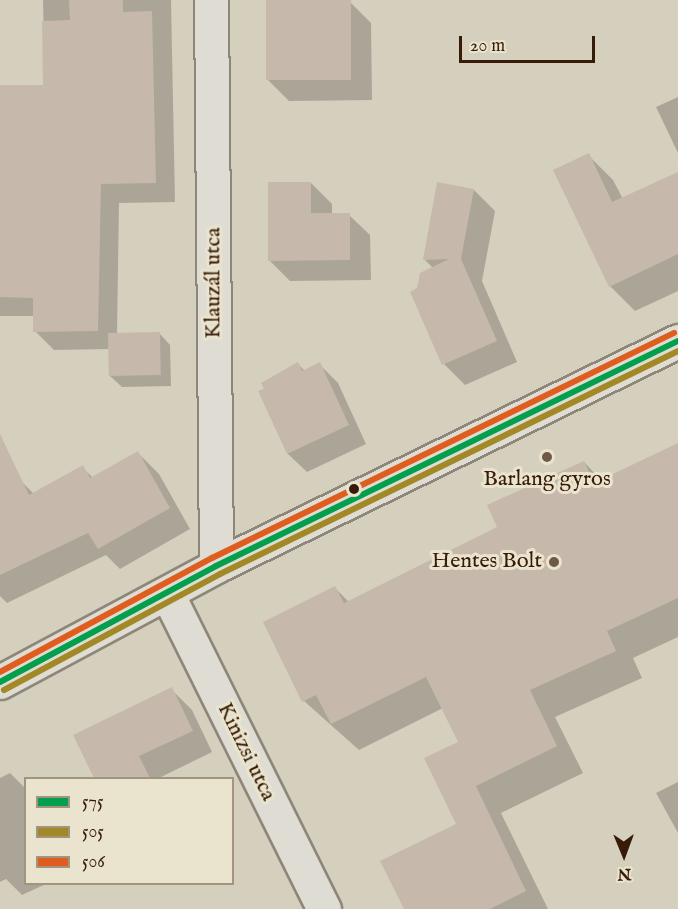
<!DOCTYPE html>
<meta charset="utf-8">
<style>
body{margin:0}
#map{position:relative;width:678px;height:909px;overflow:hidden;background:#d5cfbd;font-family:"IM FELL English",serif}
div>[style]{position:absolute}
.shadow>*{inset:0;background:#0003}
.building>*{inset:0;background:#c6b9ab;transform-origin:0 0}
.roads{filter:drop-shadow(2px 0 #8d8679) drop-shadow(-2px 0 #8d8679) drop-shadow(0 2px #8d8679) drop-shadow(0 -2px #8d8679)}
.minor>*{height:33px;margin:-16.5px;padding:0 16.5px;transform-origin:16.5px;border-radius:16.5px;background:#dfddd3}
.secondary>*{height:33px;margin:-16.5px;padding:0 16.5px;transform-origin:16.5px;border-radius:16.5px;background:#dfddd3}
.bus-1>*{height:6px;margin:-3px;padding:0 3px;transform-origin:3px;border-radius:3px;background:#039f4d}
.bus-2>*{height:6px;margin:-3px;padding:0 3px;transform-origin:3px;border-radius:3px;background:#a38828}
.bus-3>*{height:6px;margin:-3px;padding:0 3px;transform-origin:3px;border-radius:3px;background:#df5e1f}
.dots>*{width:16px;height:16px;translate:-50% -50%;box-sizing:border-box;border:3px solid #eae4ce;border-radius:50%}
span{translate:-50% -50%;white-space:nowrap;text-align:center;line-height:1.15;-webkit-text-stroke:6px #eae4ce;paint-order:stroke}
.street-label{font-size:22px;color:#371b08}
.poi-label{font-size:22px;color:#371b08}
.right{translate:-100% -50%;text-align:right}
.legend{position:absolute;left:24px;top:777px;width:210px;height:108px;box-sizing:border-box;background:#eae4ce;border:2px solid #a2947f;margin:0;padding:8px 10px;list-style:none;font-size:18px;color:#371b08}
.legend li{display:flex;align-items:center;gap:12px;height:30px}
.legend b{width:30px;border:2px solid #a2947f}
.north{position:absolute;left:594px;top:825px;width:60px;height:60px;-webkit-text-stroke:4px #eae4ce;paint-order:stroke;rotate:179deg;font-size:16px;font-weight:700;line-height:24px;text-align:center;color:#371b08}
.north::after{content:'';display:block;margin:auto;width:21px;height:27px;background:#371b08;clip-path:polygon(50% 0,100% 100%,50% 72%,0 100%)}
.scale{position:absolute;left:459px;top:36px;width:136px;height:27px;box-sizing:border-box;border:3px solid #371b08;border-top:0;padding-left:8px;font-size:18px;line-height:21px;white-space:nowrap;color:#371b08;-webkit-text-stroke:4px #eae4ce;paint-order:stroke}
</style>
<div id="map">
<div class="shadow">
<i style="clip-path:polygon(43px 0,171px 0,175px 202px,119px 203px,117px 335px,159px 333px,170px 345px,171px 386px,122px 387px,110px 376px,110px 349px,54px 350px,35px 331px,35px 316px,0 316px,0 87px,45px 86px)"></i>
<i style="clip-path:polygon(350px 2px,371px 23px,372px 100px,289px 101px,268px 80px)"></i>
<i style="clip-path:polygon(678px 97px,678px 153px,656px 107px)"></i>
<i style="clip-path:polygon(588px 155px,613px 180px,623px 199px,678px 174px,678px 291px,635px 311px,610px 286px)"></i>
<i style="clip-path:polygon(311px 183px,332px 204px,332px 215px,349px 215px,370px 235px,371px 280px,290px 281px,269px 260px)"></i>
<i style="clip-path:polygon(474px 190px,495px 211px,482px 281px,517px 362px,465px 385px,444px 364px,419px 290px,434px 269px,424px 259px)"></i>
<i style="clip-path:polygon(298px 364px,305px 371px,319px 364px,338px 383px,366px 444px,307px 472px,288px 454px,260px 392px)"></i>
<i style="clip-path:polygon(678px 444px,678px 637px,633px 658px,642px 678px,555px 717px,583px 773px,501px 813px,548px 909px,406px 909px,458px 824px,460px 743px,443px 708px,359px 750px,304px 701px,335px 588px,349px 602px,499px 527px,584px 462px,602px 481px)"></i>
<i style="clip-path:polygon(138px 453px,159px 474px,190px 529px,120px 569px,106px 555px,7px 603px,0 596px,0 491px,21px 481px,34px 494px,82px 467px,93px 478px)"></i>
<i style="clip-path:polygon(171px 689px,192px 710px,212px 752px,159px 778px,96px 778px,75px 736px)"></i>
<i style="clip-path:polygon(10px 773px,26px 789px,26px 884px,46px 884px,22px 895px,6px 879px,0 882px,0 778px)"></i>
<i style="clip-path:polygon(678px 782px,678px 833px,656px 793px)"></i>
</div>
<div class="building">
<i style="clip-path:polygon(69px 0,123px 0,123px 12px,152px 11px,156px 183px,101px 184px,98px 331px,33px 332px,33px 298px,0 297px,0 85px,43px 85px,42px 21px,70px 20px)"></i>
<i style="left:351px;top:0;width:80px;height:85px;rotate:90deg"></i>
<i style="clip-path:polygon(589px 153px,612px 202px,678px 172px,678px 254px,609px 287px,553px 170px)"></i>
<i style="clip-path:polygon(268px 182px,311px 182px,311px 213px,350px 213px,350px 260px,268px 261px)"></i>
<i style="clip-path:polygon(437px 182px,474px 189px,461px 259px,497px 341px,442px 365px,410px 292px,417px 288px,420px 273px,449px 259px,423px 260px)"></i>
<i style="left:160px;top:332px;width:43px;height:52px;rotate:89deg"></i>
<i style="clip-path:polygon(298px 362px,302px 371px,320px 362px,349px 425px,287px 454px,258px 391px,264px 389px,261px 383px)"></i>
<i style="clip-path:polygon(0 434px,29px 495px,83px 465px,90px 478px,138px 451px,170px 508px,98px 549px,88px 533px,0 575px)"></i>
<i style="clip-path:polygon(678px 443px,678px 598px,607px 631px,616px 651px,530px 690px,557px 746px,476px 786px,526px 891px,490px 909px,404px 909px,380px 861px,456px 824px,424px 758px,458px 742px,426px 677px,331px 724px,316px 695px,302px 702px,263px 622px,335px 586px,344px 603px,497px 527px,487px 505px,584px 461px,594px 483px)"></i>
<i style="clip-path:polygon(172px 687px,193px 731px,139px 756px,150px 778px,94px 778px,73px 735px)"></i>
</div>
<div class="roads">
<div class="minor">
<i style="left:211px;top:0;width:566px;rotate:89.49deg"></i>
<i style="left:168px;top:595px;width:351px;rotate:63.6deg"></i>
</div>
<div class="secondary">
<i style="left:0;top:682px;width:245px;rotate:-28.2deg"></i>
<i style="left:216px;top:566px;width:514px;rotate:-25.97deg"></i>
</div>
</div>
<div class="bus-1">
<i style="left:0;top:682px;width:245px;rotate:-28.2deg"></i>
<i style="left:216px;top:566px;width:514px;rotate:-25.97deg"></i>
</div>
<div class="bus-2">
<i style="left:4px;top:690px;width:245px;rotate:-28.2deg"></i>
<i style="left:220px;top:574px;width:509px;rotate:-25.96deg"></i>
</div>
<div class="bus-3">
<i style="left:0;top:672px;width:241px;rotate:-28.3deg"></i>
<i style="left:212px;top:558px;width:514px;rotate:-25.97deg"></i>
</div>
<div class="dots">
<i style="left:547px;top:457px;background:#6e5a47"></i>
<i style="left:354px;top:489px;background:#371b08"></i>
<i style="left:554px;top:562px;background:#6e5a47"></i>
</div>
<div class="street-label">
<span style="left:214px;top:283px;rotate:-90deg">Klauzál utca</span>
<span style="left:246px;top:752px;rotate:64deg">Kinizsi utca</span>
</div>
<div class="poi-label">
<span style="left:547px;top:480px">Barlang gyros</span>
<span class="right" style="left:542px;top:562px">Hentes Bolt</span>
</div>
<ul class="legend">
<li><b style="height:8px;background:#039f4d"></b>575</li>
<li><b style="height:8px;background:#a38828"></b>505</li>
<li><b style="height:8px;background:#df5e1f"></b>506</li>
</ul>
<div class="north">N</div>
<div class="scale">20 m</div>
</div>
